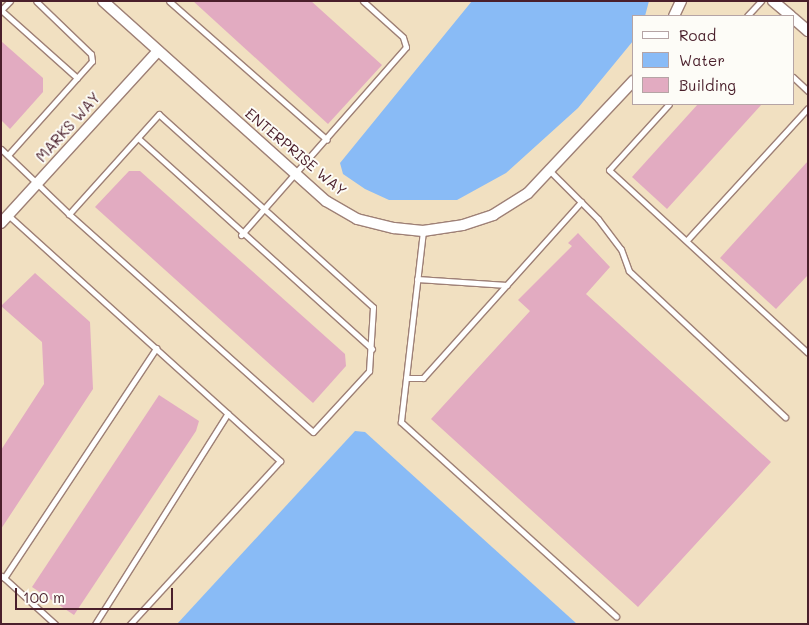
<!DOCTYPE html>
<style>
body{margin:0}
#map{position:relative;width:809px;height:625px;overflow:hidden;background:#f1e0c1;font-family:Mali,sans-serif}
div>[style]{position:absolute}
.water>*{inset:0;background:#89bbf6}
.building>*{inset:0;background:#e2abc1}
.roads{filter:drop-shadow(1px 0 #9e8076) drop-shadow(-1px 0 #9e8076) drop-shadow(0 1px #9e8076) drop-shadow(0 -1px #9e8076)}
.service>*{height:5px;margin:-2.5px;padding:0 2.5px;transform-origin:2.5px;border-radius:2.5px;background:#fff}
.minor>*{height:10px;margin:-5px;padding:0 5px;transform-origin:5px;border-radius:5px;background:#fff}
span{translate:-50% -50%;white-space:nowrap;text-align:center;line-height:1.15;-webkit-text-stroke:4px #fdfcf7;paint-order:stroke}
.street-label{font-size:15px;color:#4a1f2b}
.frame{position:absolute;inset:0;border:2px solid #4a1f2b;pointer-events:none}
.legend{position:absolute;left:632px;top:15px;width:162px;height:90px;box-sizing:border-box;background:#fdfcf7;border:1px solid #b5a4a5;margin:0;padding:6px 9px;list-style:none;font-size:15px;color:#4a1f2b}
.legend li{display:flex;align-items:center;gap:10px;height:25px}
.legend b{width:25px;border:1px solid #b5a4a5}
.scale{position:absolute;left:15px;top:588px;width:158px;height:22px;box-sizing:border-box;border:2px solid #4a1f2b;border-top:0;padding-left:6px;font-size:15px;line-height:18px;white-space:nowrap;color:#4a1f2b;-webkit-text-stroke:4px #fdfcf7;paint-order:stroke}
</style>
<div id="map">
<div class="water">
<i style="clip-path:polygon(472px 1px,649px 1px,645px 16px,633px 16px,633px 41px,578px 108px,506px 173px,457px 200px,389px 200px,365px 189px,343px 174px,340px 163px)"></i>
<i style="clip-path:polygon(355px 431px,365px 432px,577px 624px,177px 624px)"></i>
</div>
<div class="building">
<i style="clip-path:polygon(193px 1px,311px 1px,382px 65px,328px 124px)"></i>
<i style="clip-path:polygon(1px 41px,43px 78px,43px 92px,10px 129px,1px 120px)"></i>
<i style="clip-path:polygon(698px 104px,762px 104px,667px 209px,632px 177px)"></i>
<i style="clip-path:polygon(808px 161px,808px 275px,776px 309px,720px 258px)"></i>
<i style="clip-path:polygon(129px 171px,140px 171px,345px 354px,346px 366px,313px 403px,95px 207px)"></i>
<i style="clip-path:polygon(578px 233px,610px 267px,586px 294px,771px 462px,638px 607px,431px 419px,530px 311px,518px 300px,572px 246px,568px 243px)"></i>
<i style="clip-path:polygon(35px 273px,90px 322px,93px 389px,1px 529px,1px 450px,44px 384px,42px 342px,1px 306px)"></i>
<i style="clip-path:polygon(159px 395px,199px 421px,196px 431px,74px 615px,32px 587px)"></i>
</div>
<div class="roads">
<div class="service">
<i style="left:169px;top:1px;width:210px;rotate:41.3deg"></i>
<i style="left:1px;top:10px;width:102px;rotate:41.8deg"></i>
<i style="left:1px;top:10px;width:13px;rotate:-45deg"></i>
<i style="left:747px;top:16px;width:21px;rotate:-47deg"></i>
<i style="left:793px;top:77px;width:21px;rotate:43deg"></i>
<i style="left:669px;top:104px;width:89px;rotate:132.3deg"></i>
<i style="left:609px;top:170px;width:270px;rotate:42.6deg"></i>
<i style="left:138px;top:138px;width:315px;rotate:42deg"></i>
<i style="left:1px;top:149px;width:94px;rotate:43.7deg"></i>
<i style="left:69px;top:214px;width:327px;rotate:41.8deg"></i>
<i style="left:313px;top:432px;width:83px;rotate:-47.4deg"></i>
<i style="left:369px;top:371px;width:64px;rotate:-86.4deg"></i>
<i style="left:373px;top:307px;width:288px;rotate:-138deg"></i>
<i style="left:159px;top:114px;width:135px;rotate:132deg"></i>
<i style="left:8px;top:155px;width:126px;rotate:-48.2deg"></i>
<i style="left:92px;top:61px;width:7px;rotate:-98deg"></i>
<i style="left:91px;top:54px;width:76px;rotate:-136.1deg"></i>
<i style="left:550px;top:171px;width:68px;rotate:45deg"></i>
<i style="left:598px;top:219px;width:38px;rotate:53deg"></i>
<i style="left:621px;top:249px;width:23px;rotate:70deg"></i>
<i style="left:629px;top:271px;width:214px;rotate:43.1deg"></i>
<i style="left:8px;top:215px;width:367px;rotate:42.1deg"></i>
<i style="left:280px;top:461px;width:222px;rotate:132.6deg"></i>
<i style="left:423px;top:231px;width:192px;rotate:96.6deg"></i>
<i style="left:401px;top:422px;width:290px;rotate:42.1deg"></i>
<i style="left:241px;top:235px;width:250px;rotate:-48.7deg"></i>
<i style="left:406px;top:47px;width:10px;rotate:-107deg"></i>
<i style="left:403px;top:37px;width:54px;rotate:-138deg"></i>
<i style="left:687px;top:240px;width:179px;rotate:-47.5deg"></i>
<i style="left:417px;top:279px;width:90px;rotate:3.8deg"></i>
<i style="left:406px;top:378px;width:17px"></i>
<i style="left:423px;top:378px;width:237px;rotate:-48.1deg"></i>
<i style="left:2px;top:576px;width:72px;rotate:42.2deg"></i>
<i style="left:4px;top:578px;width:276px;rotate:-56.5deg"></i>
<i style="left:95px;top:624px;width:249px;rotate:-57.8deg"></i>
</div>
<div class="minor">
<i style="left:103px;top:1px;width:300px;rotate:41.9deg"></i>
<i style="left:326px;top:201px;width:36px;rotate:30deg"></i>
<i style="left:357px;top:219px;width:38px;rotate:14deg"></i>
<i style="left:394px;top:228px;width:29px;rotate:6deg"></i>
<i style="left:423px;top:231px;width:40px;rotate:-8.5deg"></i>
<i style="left:463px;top:225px;width:32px;rotate:-18deg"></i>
<i style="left:493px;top:215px;width:41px;rotate:-32.2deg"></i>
<i style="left:528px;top:193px;width:154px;rotate:-46.8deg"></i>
<i style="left:773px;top:1px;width:23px;rotate:40deg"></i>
<i style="left:674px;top:16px;width:17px;rotate:-65deg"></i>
<i style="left:793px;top:18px;width:20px;rotate:41deg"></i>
<i style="left:1px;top:223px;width:233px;rotate:-47.6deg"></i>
</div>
</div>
<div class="street-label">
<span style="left:68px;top:127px;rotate:-48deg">MARKS WAY</span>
<span style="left:296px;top:152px;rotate:40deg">ENTERPRISE WAY</span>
</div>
<div class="frame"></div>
<ul class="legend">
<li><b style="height:6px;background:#fff"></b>Road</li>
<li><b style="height:14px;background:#89bbf6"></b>Water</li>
<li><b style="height:14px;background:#e2abc1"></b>Building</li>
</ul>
<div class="scale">100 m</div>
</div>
